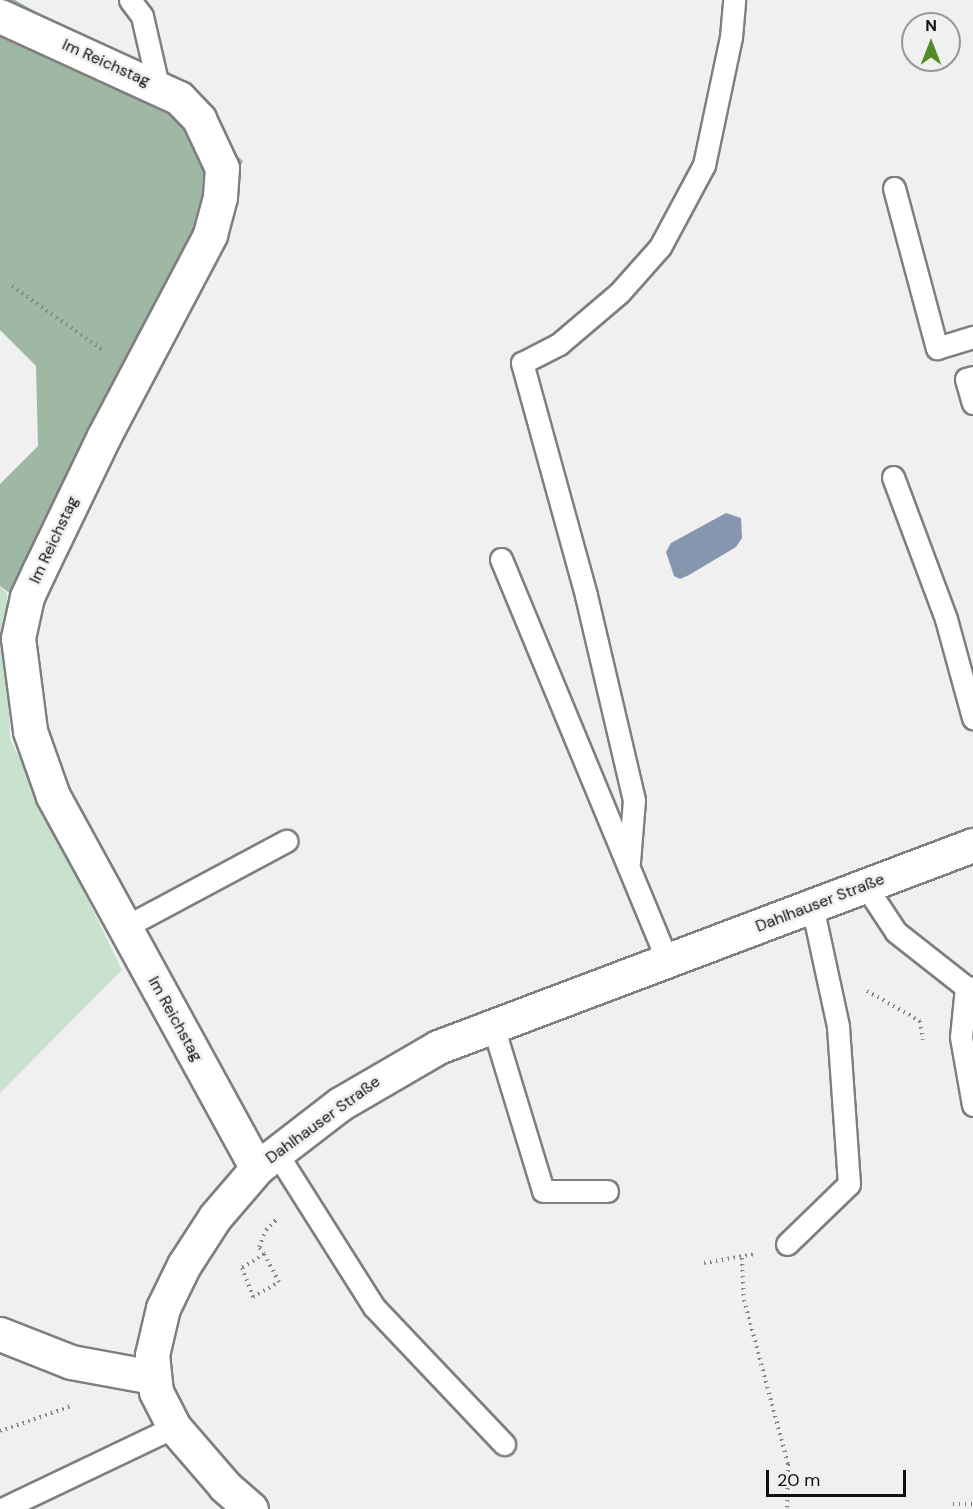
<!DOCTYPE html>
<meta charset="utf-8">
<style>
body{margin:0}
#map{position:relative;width:973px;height:1509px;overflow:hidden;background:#f0f0f1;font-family:"DM Sans",sans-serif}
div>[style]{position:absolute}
.green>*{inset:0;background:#c9e2cd}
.forest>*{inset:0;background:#9fb8a3}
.water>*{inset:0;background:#8796af}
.path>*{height:4px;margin-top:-2px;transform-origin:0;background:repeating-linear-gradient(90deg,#828283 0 1.5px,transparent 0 6px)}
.roads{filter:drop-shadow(2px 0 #7f7f80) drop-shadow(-2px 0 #7f7f80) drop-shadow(0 2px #7f7f80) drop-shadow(0 -2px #7f7f80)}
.service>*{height:21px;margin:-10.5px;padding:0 10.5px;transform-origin:10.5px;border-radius:10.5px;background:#fff}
.minor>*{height:33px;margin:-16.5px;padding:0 16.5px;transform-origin:16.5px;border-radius:16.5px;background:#fff}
span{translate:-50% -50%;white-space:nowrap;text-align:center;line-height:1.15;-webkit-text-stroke:5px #f0f0f1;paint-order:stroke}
.street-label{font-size:16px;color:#101010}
.north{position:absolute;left:901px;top:12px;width:60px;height:60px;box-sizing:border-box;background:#f0f0f1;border:2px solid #969697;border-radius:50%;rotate:0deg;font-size:16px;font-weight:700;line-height:24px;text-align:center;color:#101010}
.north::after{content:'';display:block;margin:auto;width:21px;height:27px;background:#528b28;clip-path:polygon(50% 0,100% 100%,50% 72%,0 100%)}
.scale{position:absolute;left:766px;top:1470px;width:140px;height:27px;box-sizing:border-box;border:3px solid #101010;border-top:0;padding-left:8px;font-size:18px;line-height:21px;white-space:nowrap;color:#101010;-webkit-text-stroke:4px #f0f0f1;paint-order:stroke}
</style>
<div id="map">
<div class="green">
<i style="clip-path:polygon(0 587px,7px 593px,10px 739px,122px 970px,0 1093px)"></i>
</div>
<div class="forest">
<i style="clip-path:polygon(0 0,15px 0,109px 53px,158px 86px,243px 161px,12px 595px,0 586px,0 484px,38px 446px,36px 366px,0 330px)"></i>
</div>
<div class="water">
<i style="clip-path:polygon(726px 513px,741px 518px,742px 538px,736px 547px,689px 575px,680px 579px,674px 576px,666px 552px,671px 543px)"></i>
</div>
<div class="path">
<i style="left:12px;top:286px;width:113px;rotate:35.2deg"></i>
<i style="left:867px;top:991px;width:61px;rotate:29.5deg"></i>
<i style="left:920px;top:1021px;width:19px;rotate:81deg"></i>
<i style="left:264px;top:1254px;width:26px;rotate:148deg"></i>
<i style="left:242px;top:1268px;width:31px;rotate:69deg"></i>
<i style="left:253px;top:1297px;width:30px;rotate:-30deg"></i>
<i style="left:279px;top:1282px;width:32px;rotate:-118deg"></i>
<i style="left:264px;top:1254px;width:9px;rotate:-126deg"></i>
<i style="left:259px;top:1247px;width:18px;rotate:-68deg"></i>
<i style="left:266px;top:1230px;width:17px;rotate:-45deg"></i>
<i style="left:742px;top:1258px;width:42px;rotate:87.3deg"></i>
<i style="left:744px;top:1300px;width:170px;rotate:75deg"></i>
<i style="left:788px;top:1464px;width:45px;rotate:91.3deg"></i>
<i style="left:704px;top:1263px;width:52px;rotate:-10deg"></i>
<i style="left:0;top:1431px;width:75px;rotate:-19.4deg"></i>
<i style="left:953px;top:1504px;width:20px"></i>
</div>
<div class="roads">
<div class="service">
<i style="left:130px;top:0;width:20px;rotate:53deg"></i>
<i style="left:142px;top:16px;width:72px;rotate:77.1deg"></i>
<i style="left:894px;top:188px;width:166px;rotate:75deg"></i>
<i style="left:937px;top:348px;width:38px;rotate:-17deg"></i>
<i style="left:973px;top:377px;width:7px;rotate:164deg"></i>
<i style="left:966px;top:379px;width:25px;rotate:74deg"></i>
<i style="left:893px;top:477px;width:152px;rotate:69.5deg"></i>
<i style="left:946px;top:619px;width:103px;rotate:74.7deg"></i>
<i style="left:501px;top:559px;width:434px;rotate:67.5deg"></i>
<i style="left:629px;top:862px;width:62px;rotate:-85.4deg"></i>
<i style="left:634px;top:800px;width:211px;rotate:-103.2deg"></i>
<i style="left:586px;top:595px;width:241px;rotate:-105.4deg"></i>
<i style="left:522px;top:363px;width:42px;rotate:-27.2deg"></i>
<i style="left:559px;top:344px;width:80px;rotate:-40.4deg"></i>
<i style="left:620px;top:292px;width:60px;rotate:-48.4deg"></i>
<i style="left:660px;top:247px;width:93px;rotate:-61.8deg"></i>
<i style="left:704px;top:165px;width:131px;rotate:-78.1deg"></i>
<i style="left:731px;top:37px;width:37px;rotate:-85deg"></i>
<i style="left:865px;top:885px;width:56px;rotate:56.6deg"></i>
<i style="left:896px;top:932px;width:89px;rotate:38.2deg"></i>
<i style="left:966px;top:987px;width:7px;rotate:8deg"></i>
<i style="left:125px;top:927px;width:183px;rotate:-28.1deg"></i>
<i style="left:966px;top:987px;width:50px;rotate:95.7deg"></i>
<i style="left:961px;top:1037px;width:69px;rotate:80deg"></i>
<i style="left:493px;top:1026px;width:172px;rotate:73.1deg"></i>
<i style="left:543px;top:1191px;width:64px"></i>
<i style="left:276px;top:1152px;width:183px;rotate:57.7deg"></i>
<i style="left:374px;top:1307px;width:189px;rotate:46.5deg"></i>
<i style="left:787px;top:1244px;width:86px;rotate:-44.1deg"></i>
<i style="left:849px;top:1184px;width:158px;rotate:-94deg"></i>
<i style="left:838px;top:1026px;width:123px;rotate:-102.2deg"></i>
<i style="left:2px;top:1509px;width:191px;rotate:-25.5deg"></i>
</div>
<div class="minor">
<i style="left:0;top:16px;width:197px;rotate:24.6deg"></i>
<i style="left:179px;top:98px;width:29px;rotate:46deg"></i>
<i style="left:199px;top:119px;width:54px;rotate:64.9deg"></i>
<i style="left:222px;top:168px;width:29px;rotate:94deg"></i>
<i style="left:220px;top:197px;width:39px;rotate:105deg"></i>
<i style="left:210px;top:235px;width:227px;rotate:117.8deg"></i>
<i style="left:104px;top:436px;width:150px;rotate:115.7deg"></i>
<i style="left:39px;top:571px;width:29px;rotate:115deg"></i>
<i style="left:27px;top:597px;width:42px;rotate:102.4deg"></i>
<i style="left:18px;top:638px;width:94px;rotate:82.6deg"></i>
<i style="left:30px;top:731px;width:69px;rotate:70.5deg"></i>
<i style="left:53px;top:796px;width:424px;rotate:61.3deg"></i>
<i style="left:0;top:1334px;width:76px;rotate:21.5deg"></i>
<i style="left:71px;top:1362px;width:83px;rotate:10.4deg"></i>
<i style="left:251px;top:1509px;width:35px;rotate:-139deg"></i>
<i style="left:225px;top:1486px;width:78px;rotate:-130.8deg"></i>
<i style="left:174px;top:1427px;width:39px;rotate:-117deg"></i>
<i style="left:156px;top:1392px;width:37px;rotate:-96deg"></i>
<i style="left:152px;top:1355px;width:48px;rotate:-76.8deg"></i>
<i style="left:163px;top:1308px;width:48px;rotate:-64deg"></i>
<i style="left:184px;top:1265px;width:57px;rotate:-57.1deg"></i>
<i style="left:215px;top:1217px;width:65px;rotate:-49.4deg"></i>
<i style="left:257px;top:1168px;width:105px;rotate:-37.6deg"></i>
<i style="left:340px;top:1104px;width:113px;rotate:-30.2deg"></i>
<i style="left:438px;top:1047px;width:572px;rotate:-20.69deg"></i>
</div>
</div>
<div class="street-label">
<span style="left:106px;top:63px;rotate:24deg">Im Reichstag</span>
<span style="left:54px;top:540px;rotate:-65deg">Im Reichstag</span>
<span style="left:820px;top:903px;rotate:-21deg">Dahlhauser Straße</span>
<span style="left:175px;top:1019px;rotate:61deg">Im Reichstag</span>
<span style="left:323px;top:1120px;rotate:-36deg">Dahlhauser Straße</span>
</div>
<div class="north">N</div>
<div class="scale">20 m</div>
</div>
